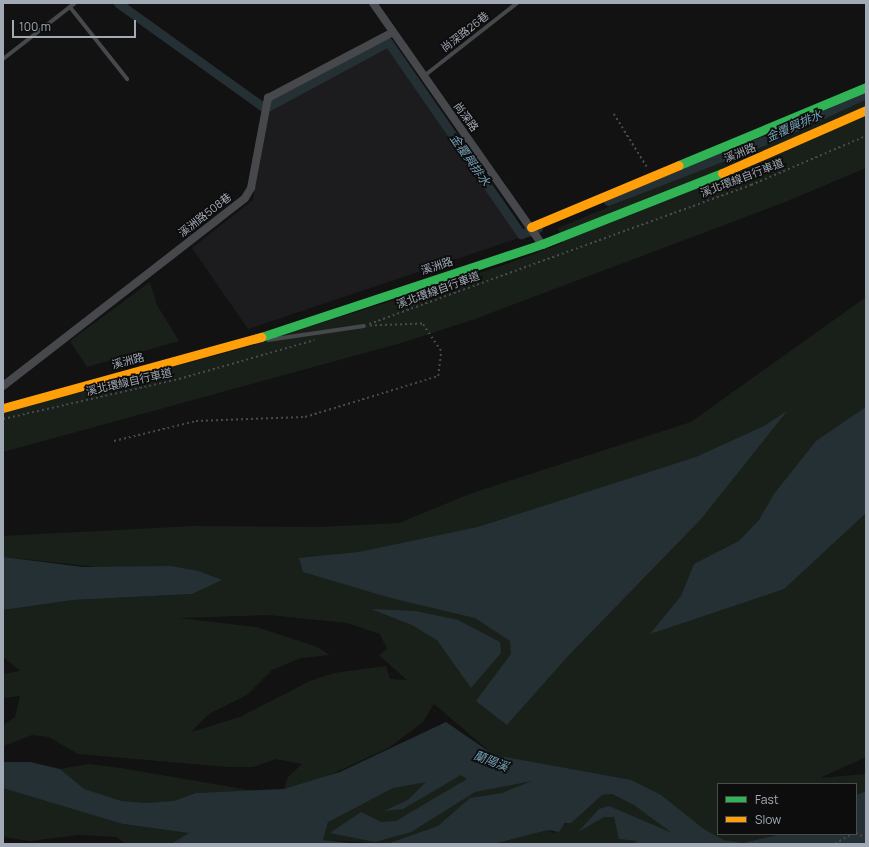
<!DOCTYPE html>
<meta charset="utf-8">
<style>
body{margin:0}
#map{position:relative;width:869px;height:847px;overflow:hidden;background:#121213;font-family:Manrope,"Noto Sans TC",sans-serif}
div>[style]{position:absolute}
.built>*{inset:0;background:#1c1c1f}
.green>*{inset:0;background:#192019}
.water>*{inset:0;background:#253035}
.canal>*{height:9px;margin:-4.5px;padding:0 4.5px;transform-origin:4.5px;border-radius:4.5px;background:#253035}
.path>*{height:1.5px;margin-top:-0.75px;transform-origin:0;background:repeating-linear-gradient(90deg,#484a4d 0 2px,transparent 0 5px)}
.lane>*{height:4px;margin:-2px;padding:0 2px;transform-origin:2px;border-radius:2px;background:#46484c}
.street>*{height:8px;margin:-4px;padding:0 4px;transform-origin:4px;border-radius:4px;background:#46484c}
.fast>*{height:9px;margin:-4.5px;padding:0 4.5px;transform-origin:4.5px;border-radius:4.5px;background:#30b455}
.slow>*{height:9px;margin:-4.5px;padding:0 4.5px;transform-origin:4.5px;border-radius:4.5px;background:#ff9f0a}
span{translate:-50% -50%;white-space:nowrap;text-align:center;line-height:1.15;-webkit-text-stroke:3.5px #0d0d0e;paint-order:stroke}
.street-label{font-size:11px;color:#a2aab5}
.water-label{font-size:12px;color:#759fb4;font-style:italic}
.frame{position:absolute;inset:0;border:4px solid #a2aab5;pointer-events:none}
.legend{position:absolute;left:717px;top:783px;width:140px;height:52px;box-sizing:border-box;background:#0d0d0e;border:1px solid #494c51;margin:0;padding:5px 7px;list-style:none;font-size:12px;color:#a2aab5}
.legend li{display:flex;align-items:center;gap:8px;height:20px}
.legend b{width:20px;border:1px solid #494c51}
.scale{position:absolute;left:12px;top:20px;width:124px;height:18px;box-sizing:border-box;border:2px solid #a2aab5;border-top:0;padding-left:5px;font-size:12px;line-height:14px;white-space:nowrap;color:#a2aab5;-webkit-text-stroke:3px #0d0d0e;paint-order:stroke}
</style>
<div id="map">
<div class="built">
<i style="clip-path:polygon(387px 46px,519px 238px,248px 329px,192px 248px,253px 200px,267px 109px)"></i>
</div>
<div class="green">
<i style="clip-path:polygon(866px 100px,866px 168px,780px 204px,475px 319px,401px 343px,3px 452px,3px 412px,240px 349px,498px 267px,563px 243px,558px 228px)"></i>
<i style="clip-path:polygon(150px 282px,157px 305px,179px 341px,87px 367px,70px 341px)"></i>
<i style="clip-path:polygon(evenodd,866px 297px,866px 757px,820px 778px,866px 774px,866px 791px,856px 795px,856px 784px,718px 784px,718px 834px,781px 834px,742px 843px,721px 843px,631px 783px,494px 755px,434px 704px,423px 722px,390px 747px,317px 781px,284px 789px,288px 777px,302px 764px,276px 759px,253px 767px,228px 767px,78px 754px,49px 737px,32px 735px,3px 746px,3px 725px,15px 717px,20px 696px,3px 698px,3px 674px,20px 671px,3px 657px,3px 610px,73px 600px,192px 594px,221px 580px,3px 557px,3px 536px,194px 526px,320px 527px,399px 523px,472px 493px,691px 422px,866px 297px,269px 615px,347px 623px,380px 634px,387px 649px,379px 655px,407px 680px,390px 679px,386px 666px,334px 673px,310px 681px,240px 717px,191px 732px,209px 714px,247px 695px,272px 670px,301px 658px,330px 655px,315px 646px,256px 627px,179px 618px,269px 615px)"></i>
<i style="clip-path:polygon(88px 764px,121px 768px,254px 791px,196px 793px,159px 807px,137px 810px,80px 791px,60px 769px)"></i>
<i style="clip-path:polygon(436px 768px,535px 780px,517px 800px,419px 835px,387px 844px,322px 840px,328px 822px,340px 809px)"></i>
<i style="clip-path:polygon(3px 788px,49px 795px,123px 824px,190px 833px,171px 844px,127px 844px,116px 837px,79px 835px,30px 841px,3px 837px)"></i>
<i style="clip-path:polygon(612px 794px,634px 805px,675px 834px,659px 844px,494px 844px,548px 830px,554px 833px,602px 795px)"></i>
</div>
<div class="water">
<i style="clip-path:polygon(866px 407px,866px 513px,784px 589px,650px 634px,681px 596px,694px 564px,739px 541px,759px 520px,774px 494px,816px 441px)"></i>
<i style="clip-path:polygon(787px 411px,701px 519px,567px 657px,507px 725px,476px 701px,511px 654px,510px 641px,475px 618px,391px 598px,303px 572px,299px 558px,359px 552px,478px 527px,696px 457px,764px 426px)"></i>
<i style="clip-path:polygon(3px 557px,83px 567px,171px 566px,198px 571px,222px 580px,192px 594px,73px 600px,3px 610px)"></i>
<i style="clip-path:polygon(371px 609px,415px 611px,458px 620px,500px 642px,501px 653px,471px 688px,437px 640px,412px 625px)"></i>
<i style="clip-path:polygon(446px 722px,494px 755px,631px 780px,661px 795px,705px 830px,724px 840px,742px 843px,781px 834px,856px 834px,856px 795px,866px 791px,866px 844px,631px 844px,638px 841px,619px 839px,614px 817px,604px 817px,578px 832px,599px 809px,609px 806px,672px 833px,634px 805px,612px 794px,602px 795px,571px 823px,565px 823px,559px 832px,548px 830px,494px 844px,387px 844px,438px 826px,470px 798px,502px 793px,532px 781px,475px 792px,411px 832px,375px 842px,330px 833px,361px 812px,381px 822px,396px 821px,467px 779px,461px 775px,403px 809px,384px 811px,408px 800px,426px 782px,393px 788px,328px 822px,323px 840px,359px 844px,171px 844px,189px 833px,123px 824px,3px 788px,3px 762px,30px 762px,60px 769px,84px 789px,121px 801px,146px 803px,174px 801px,196px 793px,284px 789px,340px 772px)"></i>
</div>
<div class="canal">
<i style="left:118px;top:3px;width:177px;rotate:35.6deg"></i>
<i style="left:262px;top:106px;width:7px"></i>
<i style="left:269px;top:106px;width:135px;rotate:-28.3deg"></i>
<i style="left:388px;top:42px;width:234px;rotate:55.3deg"></i>
<i style="left:521px;top:234px;width:18px;rotate:-19deg"></i>
<i style="left:608px;top:201px;width:177px;rotate:-21.2deg"></i>
<i style="left:773px;top:137px;width:102px;rotate:-24.8deg"></i>
</div>
<div class="path">
<i style="left:614px;top:114px;width:62px;rotate:58.1deg"></i>
<i style="left:369px;top:324px;width:407px;rotate:-20deg"></i>
<i style="left:751px;top:185px;width:125px;rotate:-23.1deg"></i>
<i style="left:3px;top:419px;width:180px;rotate:-12.8deg"></i>
<i style="left:179px;top:379px;width:141px;rotate:-16deg"></i>
<i style="left:114px;top:441px;width:84px;rotate:-13.7deg"></i>
<i style="left:196px;top:421px;width:109px;rotate:-2.1deg"></i>
<i style="left:305px;top:417px;width:139px;rotate:-17.1deg"></i>
<i style="left:438px;top:376px;width:25px;rotate:-83deg"></i>
<i style="left:441px;top:351px;width:33px;rotate:-125deg"></i>
<i style="left:422px;top:324px;width:52px;rotate:177.8deg"></i>
<i style="left:856px;top:833px;width:11px;rotate:27deg"></i>
<i style="left:835px;top:844px;width:19px;rotate:-32deg"></i>
</div>
<div class="lane">
<i style="left:70px;top:7px;width:92px;rotate:51.6deg"></i>
<i style="left:3px;top:59px;width:91px;rotate:-37.9deg"></i>
<i style="left:424px;top:76px;width:118px;rotate:-38.1deg"></i>
<i style="left:268px;top:340px;width:97px;rotate:-8.3deg"></i>
</div>
<div class="street">
<i style="left:373px;top:3px;width:294px;rotate:55deg"></i>
<i style="left:3px;top:386px;width:306px;rotate:-37.8deg"></i>
<i style="left:245px;top:198px;width:12px;rotate:-59deg"></i>
<i style="left:251px;top:188px;width:92px;rotate:-79.3deg"></i>
<i style="left:268px;top:98px;width:141px;rotate:-27.8deg"></i>
</div>
<div class="fast">
<i style="left:679px;top:165px;width:203px;rotate:-22.6deg"></i>
<i style="left:261px;top:337px;width:296px;rotate:-18.3deg"></i>
<i style="left:542px;top:244px;width:193px;rotate:-21.5deg"></i>
</div>
<div class="slow">
<i style="left:722px;top:173px;width:157px;rotate:-23.6deg"></i>
<i style="left:531px;top:227px;width:160px;rotate:-22.7deg"></i>
<i style="left:3px;top:408px;width:268px;rotate:-15.4deg"></i>
</div>
<div class="street-label">
<span style="left:465px;top:32px;rotate:-38deg">尚深路26巷</span>
<span style="left:466px;top:117px;rotate:54deg">尚深路</span>
<span style="left:740px;top:153px;rotate:-22deg">溪洲路</span>
<span style="left:742px;top:178px;rotate:-21deg">溪北環線自行車道</span>
<span style="left:205px;top:215px;rotate:-38deg">溪洲路508巷</span>
<span style="left:437px;top:266px;rotate:-18deg">溪洲路</span>
<span style="left:438px;top:290px;rotate:-20deg">溪北環線自行車道</span>
<span style="left:128px;top:361px;rotate:-15deg">溪洲路</span>
<span style="left:129px;top:382px;rotate:-13deg">溪北環線自行車道</span>
</div>
<div class="water-label">
<span style="left:794px;top:126px;rotate:-24deg">金覆興排水</span>
<span style="left:470px;top:160px;rotate:55deg">金覆興排水</span>
<span style="left:491px;top:761px;rotate:21deg">蘭陽溪</span>
</div>
<div class="frame"></div>
<ul class="legend">
<li><b style="height:5px;background:#30b455"></b>Fast</li>
<li><b style="height:5px;background:#ff9f0a"></b>Slow</li>
</ul>
<div class="scale">100 m</div>
</div>
